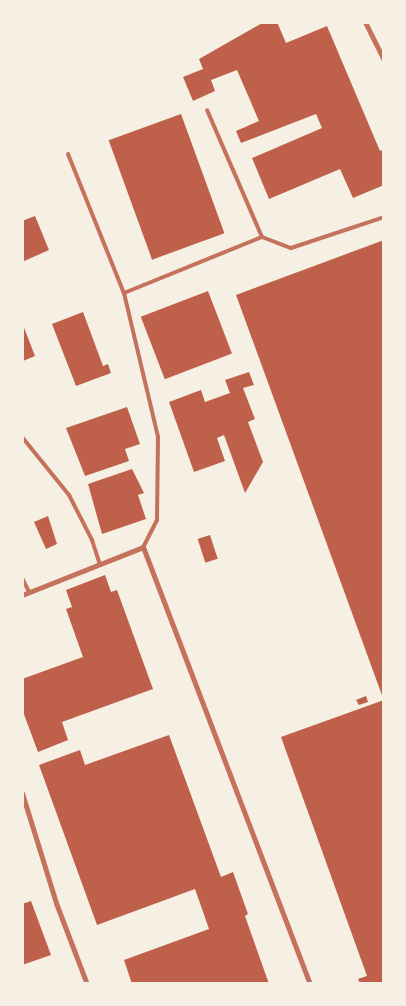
<!DOCTYPE html>
<style>
body{margin:0}
#map{position:relative;width:406px;height:1006px;overflow:hidden;background:#f6efe4;font-family:"DM Sans",sans-serif}
div>[style]{position:absolute}
.building>*{inset:0;background:#bf614a;transform-origin:0 0}
.service>*{height:4px;margin:-2px;padding:0 2px;transform-origin:2px;border-radius:2px;background:#c5725c}
.minor>*{height:5px;margin:-2.5px;padding:0 2.5px;transform-origin:2.5px;border-radius:2.5px;background:#c5725c}
span{translate:-50% -50%;white-space:nowrap;text-align:center;line-height:1.15;-webkit-text-stroke:5px #f6efe4;paint-order:stroke}
.frame{position:absolute;inset:0;border:24px solid #f6efe4;pointer-events:none}
</style>
<div id="map">
<div class="building">
<i style="clip-path:polygon(264px 22px,277px 22px,286px 43px,327px 26px,380px 151px,384px 149px,384px 185px,353px 198px,340px 169px,269px 199px,252px 158px,322px 128px,316px 114px,241px 143px,236px 131px,259px 121px,237px 70px,211px 80px,215px 91px,193px 101px,183px 77px,203px 69px,199px 59px)"></i>
<i style="left:181px;top:114px;width:127px;height:77px;rotate:70deg"></i>
<i style="clip-path:polygon(35px 216px,49px 250px,22px 262px,22px 221px)"></i>
<i style="clip-path:polygon(384px 240px,384px 698px,383px 698px,236px 295px)"></i>
<i style="left:208px;top:291px;width:67px;height:72px;rotate:69deg"></i>
<i style="clip-path:polygon(83px 312px,103px 366px,108px 364px,111px 373px,76px 386px,52px 324px)"></i>
<i style="clip-path:polygon(23px 325px,35px 356px,23px 361px)"></i>
<i style="clip-path:polygon(249px 372px,254px 385px,243px 388px,255px 419px,248px 422px,263px 462px,245px 493px,224px 435px,217px 438px,225px 461px,194px 472px,169px 402px,201px 390px,205px 402px,230px 393px,225px 380px)"></i>
<i style="clip-path:polygon(127px 407px,140px 444px,125px 449px,129px 461px,85px 476px,66px 428px)"></i>
<i style="clip-path:polygon(132px 469px,144px 493px,138px 495px,146px 519px,102px 534px,88px 484px)"></i>
<i style="clip-path:polygon(48px 516px,57px 544px,46px 549px,34px 522px)"></i>
<i style="left:210px;top:535px;width:25px;height:13px;rotate:72deg"></i>
<i style="clip-path:polygon(105px 575px,111px 592px,117px 590px,153px 689px,62px 722px,68px 740px,38px 752px,22px 709px,22px 679px,83px 657px,66px 609px,72px 607px,66px 590px)"></i>
<i style="clip-path:polygon(366px 696px,368px 702px,359px 705px,356px 700px)"></i>
<i style="clip-path:polygon(384px 700px,384px 984px,360px 984px,358px 979px,367px 976px,281px 737px)"></i>
<i style="clip-path:polygon(169px 735px,221px 877px,233px 872px,248px 914px,245px 916px,269px 984px,132px 984px,124px 960px,209px 929px,195px 889px,97px 925px,39px 765px,80px 750px,85px 765px)"></i>
<i style="clip-path:polygon(31px 901px,51px 955px,22px 965px,22px 904px)"></i>
</div>
<div class="service">
<i style="left:68px;top:154px;width:150px;rotate:68.1deg"></i>
<i style="left:124px;top:293px;width:148px;rotate:76.7deg"></i>
<i style="left:158px;top:437px;width:83px;rotate:90.7deg"></i>
<i style="left:157px;top:520px;width:30px;rotate:117deg"></i>
<i style="left:262px;top:237px;width:31px;rotate:21deg"></i>
<i style="left:291px;top:248px;width:98px;rotate:-18.4deg"></i>
<i style="left:124px;top:293px;width:149px;rotate:-22.1deg"></i>
<i style="left:262px;top:237px;width:138px;rotate:-113.4deg"></i>
<i style="left:22px;top:437px;width:75px;rotate:51deg"></i>
<i style="left:69px;top:495px;width:51px;rotate:62.9deg"></i>
<i style="left:92px;top:540px;width:25px;rotate:72deg"></i>
<i style="left:22px;top:578px;width:16px;rotate:63deg"></i>
</div>
<div class="minor">
<i style="left:365px;top:22px;width:42px;rotate:63.4deg"></i>
<i style="left:22px;top:595px;width:130px;rotate:-21.6deg"></i>
<i style="left:143px;top:547px;width:468px;rotate:69.1deg"></i>
<i style="left:22px;top:793px;width:115px;rotate:72.8deg"></i>
<i style="left:56px;top:903px;width:87px;rotate:69.1deg"></i>
</div>
<div class="frame"></div>
</div>
